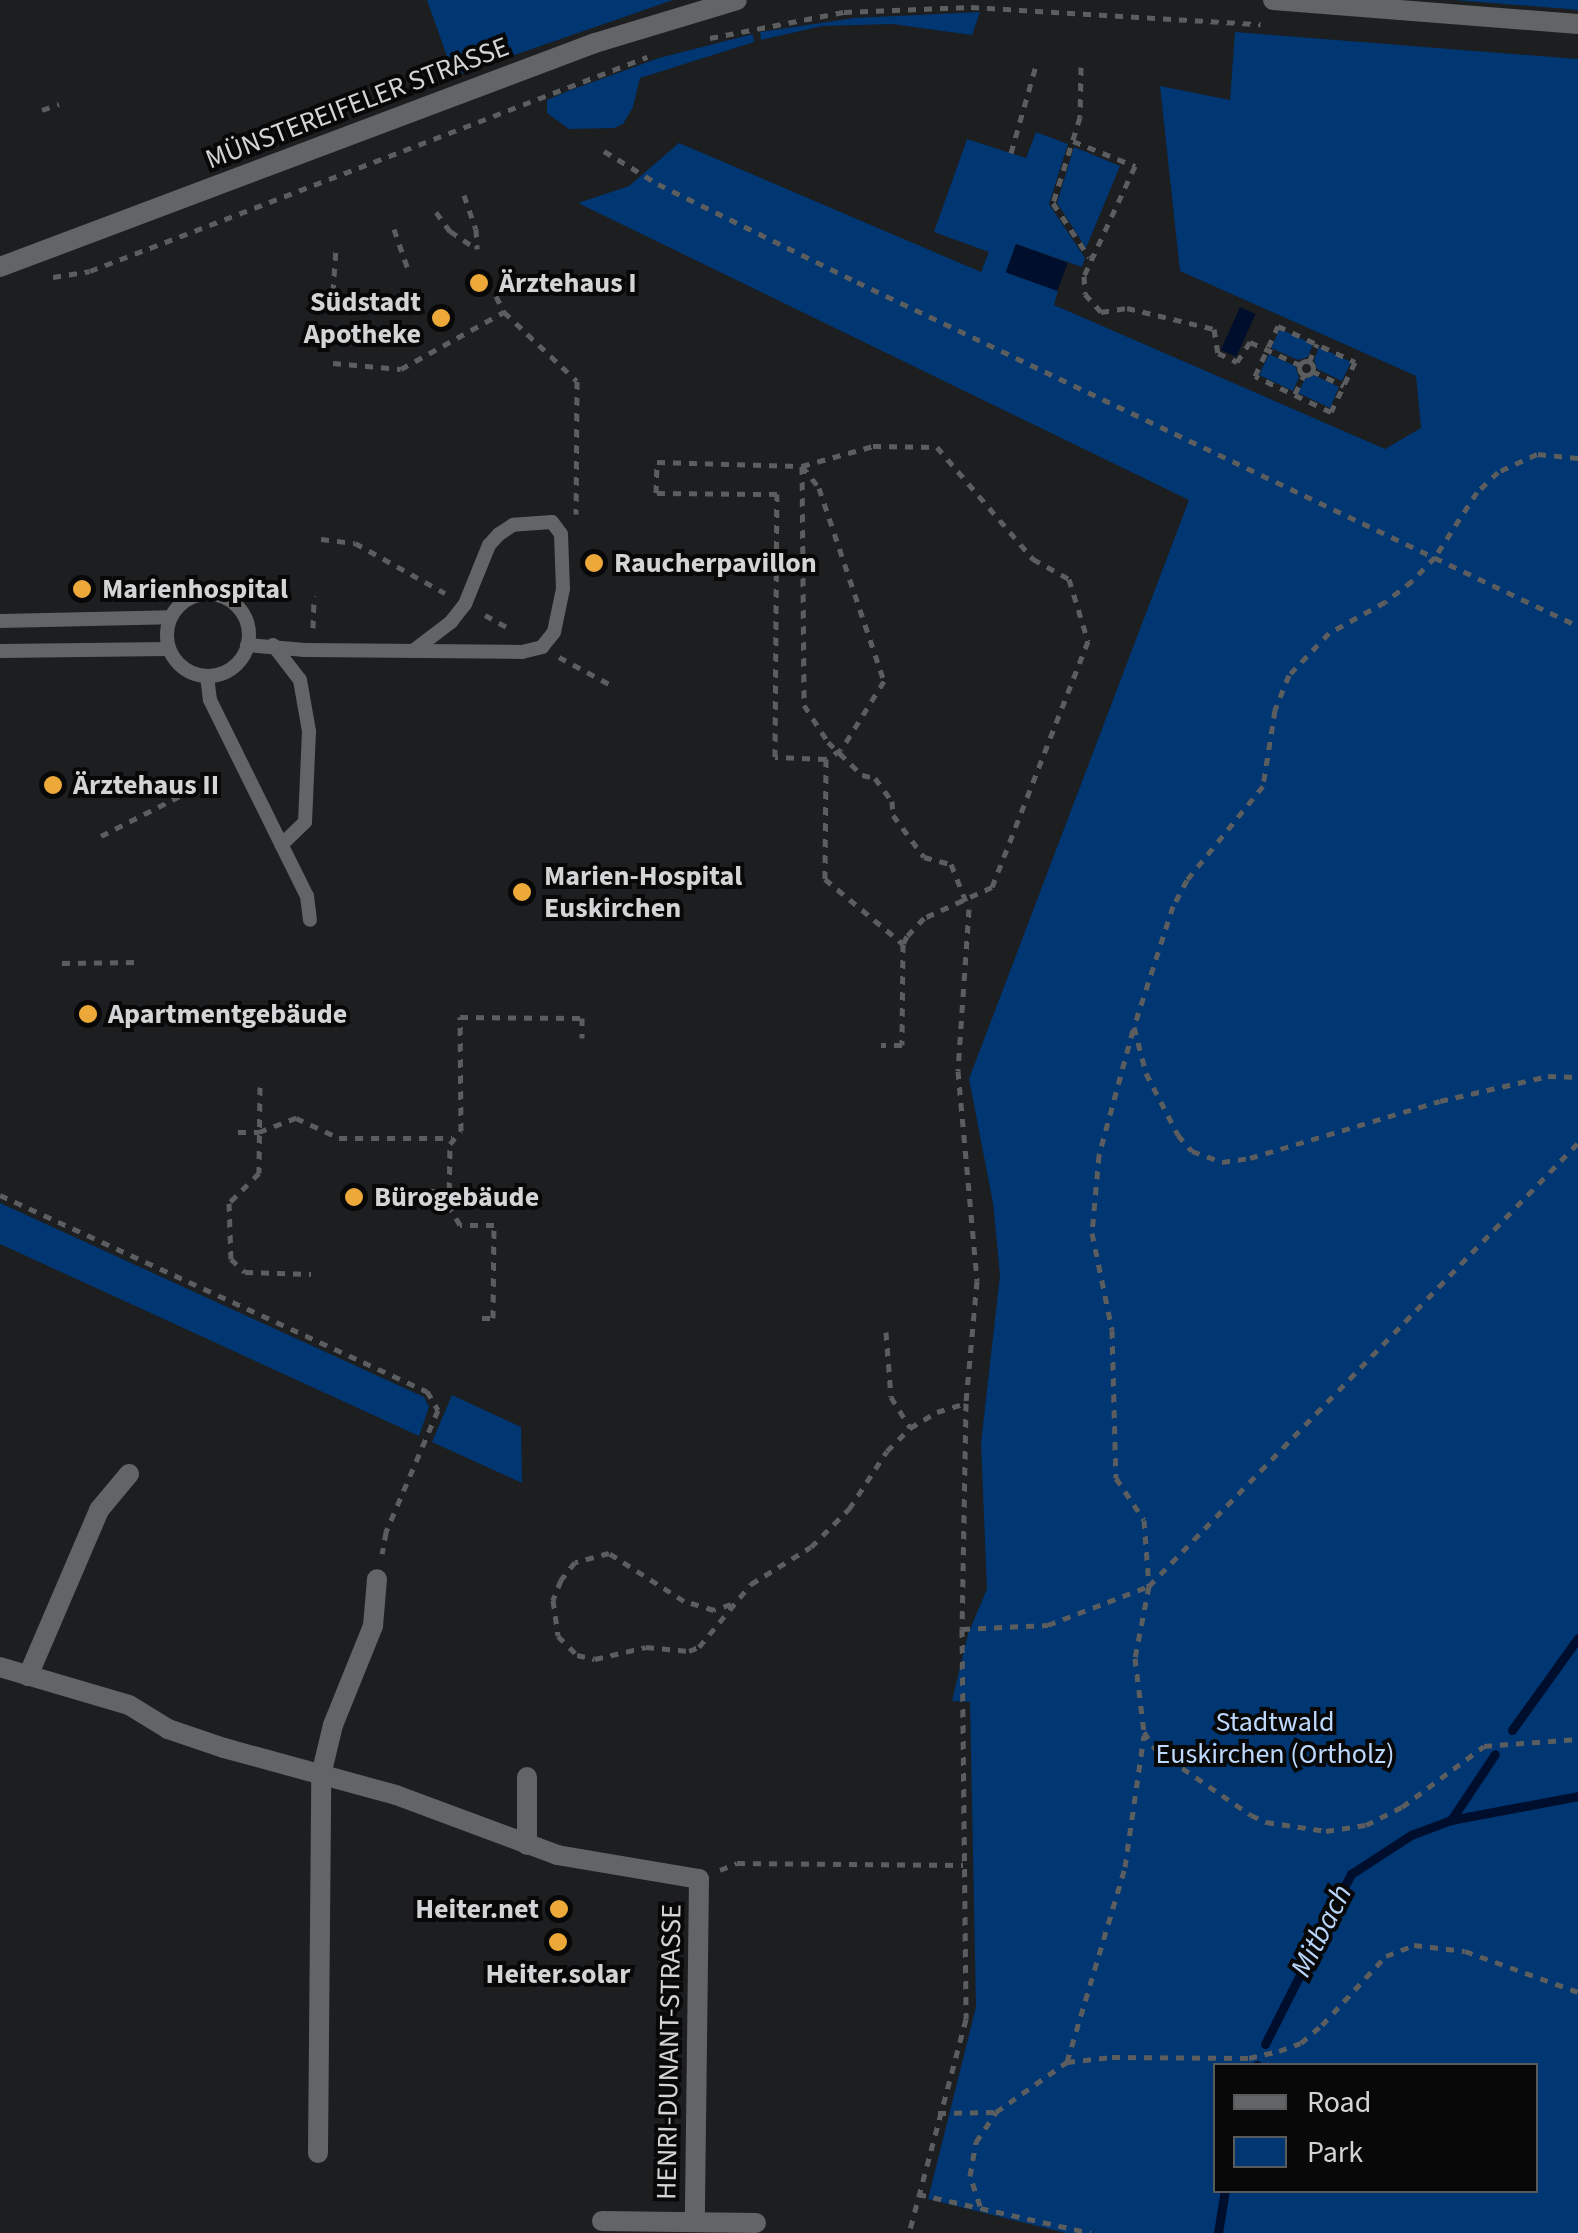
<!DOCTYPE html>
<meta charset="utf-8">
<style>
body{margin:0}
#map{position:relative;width:1578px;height:2233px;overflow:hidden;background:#1d1e20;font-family:"Source Sans 3",sans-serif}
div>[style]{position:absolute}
.green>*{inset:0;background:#003671}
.water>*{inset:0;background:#000e2e;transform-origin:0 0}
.stream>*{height:9px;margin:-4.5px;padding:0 4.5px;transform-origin:4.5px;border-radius:4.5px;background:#000e2e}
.path>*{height:5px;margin-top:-2.5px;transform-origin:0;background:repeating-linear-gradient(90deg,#5c5d5f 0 8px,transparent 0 16px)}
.path>.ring{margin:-2.5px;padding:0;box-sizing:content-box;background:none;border:5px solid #5c5d5f;border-radius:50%}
.service>*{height:14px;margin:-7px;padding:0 7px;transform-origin:7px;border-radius:7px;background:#636465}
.service>.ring{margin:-7px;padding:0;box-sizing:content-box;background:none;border:14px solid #636465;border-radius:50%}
.minor>*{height:20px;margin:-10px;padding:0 10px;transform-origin:10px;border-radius:10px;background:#636465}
.tertiary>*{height:20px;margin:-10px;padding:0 10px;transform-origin:10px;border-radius:10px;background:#636465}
.dots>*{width:28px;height:28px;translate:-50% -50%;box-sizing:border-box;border:5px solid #080809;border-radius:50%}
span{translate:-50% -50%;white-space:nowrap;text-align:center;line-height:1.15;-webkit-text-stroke:8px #080809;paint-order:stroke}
.street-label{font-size:28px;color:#d3d4d5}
.poi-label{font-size:28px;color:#d3d4d5;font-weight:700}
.left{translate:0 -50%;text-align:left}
.right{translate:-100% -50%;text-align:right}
.park-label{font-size:28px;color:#bdd9fe}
.water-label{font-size:30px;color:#b8d4f9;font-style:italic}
.legend{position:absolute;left:1213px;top:2063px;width:325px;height:130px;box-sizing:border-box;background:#080809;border:2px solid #595a5b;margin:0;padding:12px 18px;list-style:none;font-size:30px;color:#d3d4d5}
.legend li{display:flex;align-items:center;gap:20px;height:50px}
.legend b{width:50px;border:2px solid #595a5b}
</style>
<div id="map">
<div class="green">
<i style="clip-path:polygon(427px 0,673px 0,454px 76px)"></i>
<i style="clip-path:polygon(1454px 0,1578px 0,1578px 10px,1556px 8px)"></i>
<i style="clip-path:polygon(980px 12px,972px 35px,892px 24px,822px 26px,761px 40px,760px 32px,854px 18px)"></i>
<i style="clip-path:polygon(evenodd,1235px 32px,1578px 59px,1578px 2233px,1066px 2233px,928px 2199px,976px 2007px,970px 1702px,952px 1701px,968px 1634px,987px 1589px,981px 1443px,1000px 1275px,993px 1203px,969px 1079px,1189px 500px,578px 203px,629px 186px,679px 143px,981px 272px,989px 252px,934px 232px,967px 139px,1026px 158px,1036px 132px,1068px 144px,1049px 204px,1085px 258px,1082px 267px,1016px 244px,1006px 272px,1058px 291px,1054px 305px,1385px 449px,1421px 428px,1416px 376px,1180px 271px,1160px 86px,1230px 100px,1235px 32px,1216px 2066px,1536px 2066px,1536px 2190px,1216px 2190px,1216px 2066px)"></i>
<i style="clip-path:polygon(753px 34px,754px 42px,640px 78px,633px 107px,623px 124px,614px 128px,569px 129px,547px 113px,547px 100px,568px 91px,659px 58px)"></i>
<i style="clip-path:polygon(1074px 147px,1120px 166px,1086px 248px,1057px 203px)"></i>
<i style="clip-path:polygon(1280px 329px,1313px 344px,1308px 357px,1298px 360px,1271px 348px)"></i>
<i style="clip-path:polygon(1319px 347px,1351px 362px,1342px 381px,1317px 369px,1314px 360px)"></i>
<i style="clip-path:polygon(1269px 354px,1295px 366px,1299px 377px,1293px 391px,1259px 375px)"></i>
<i style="clip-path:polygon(1314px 375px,1339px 387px,1330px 408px,1298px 393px,1305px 379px)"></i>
<i style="clip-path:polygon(0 1203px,424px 1397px,429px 1407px,419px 1436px,0 1244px)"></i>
<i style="clip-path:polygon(452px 1395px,521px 1427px,522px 1483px,432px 1442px)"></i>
</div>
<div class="water">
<i style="left:1016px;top:244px;width:55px;height:30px;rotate:20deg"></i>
<i style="left:1240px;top:307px;width:17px;height:47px;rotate:24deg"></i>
</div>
<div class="stream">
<i style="left:1512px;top:1730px;width:113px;rotate:-54.3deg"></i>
<i style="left:1451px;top:1820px;width:79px;rotate:-56.3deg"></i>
<i style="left:1265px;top:2044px;width:191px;rotate:-63.2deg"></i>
<i style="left:1351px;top:1874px;width:72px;rotate:-33deg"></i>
<i style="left:1411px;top:1835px;width:43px;rotate:-20.6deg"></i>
<i style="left:1451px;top:1820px;width:129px;rotate:-10.7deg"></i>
<i style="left:1257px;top:2066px;width:1px;rotate:-90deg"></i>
<i style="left:1218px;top:2233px;width:44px;rotate:-80.8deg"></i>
</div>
<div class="path">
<i style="left:710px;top:38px;width:136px;rotate:-11deg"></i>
<i style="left:844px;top:12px;width:127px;rotate:-2.3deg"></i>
<i style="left:971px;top:7px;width:290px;rotate:3.4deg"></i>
<i style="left:1081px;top:67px;width:50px;rotate:91.1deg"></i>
<i style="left:1080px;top:117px;width:90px;rotate:107.4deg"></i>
<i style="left:1053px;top:203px;width:65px;rotate:56.3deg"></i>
<i style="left:42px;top:110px;width:18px;rotate:-19deg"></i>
<i style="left:1073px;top:141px;width:67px;rotate:22deg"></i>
<i style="left:1135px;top:166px;width:121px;rotate:114.9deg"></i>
<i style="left:1084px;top:276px;width:18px;rotate:87deg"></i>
<i style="left:1085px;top:294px;width:24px;rotate:48deg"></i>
<i style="left:1101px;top:312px;width:26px;rotate:-9deg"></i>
<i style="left:1127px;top:308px;width:89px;rotate:13.6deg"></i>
<i style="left:1214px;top:329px;width:24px;rotate:81deg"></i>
<i style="left:1218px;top:353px;width:21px;rotate:25deg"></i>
<i style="left:1237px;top:362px;width:24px;rotate:-57deg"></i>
<i style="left:1250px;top:342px;width:55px;rotate:24.7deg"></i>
<i style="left:604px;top:151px;width:63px;rotate:31.4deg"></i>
<i style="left:658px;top:184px;width:222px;rotate:26.2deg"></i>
<i style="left:857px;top:282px;width:799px;rotate:25.51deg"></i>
<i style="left:1011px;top:153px;width:95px;rotate:-74.1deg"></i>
<i style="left:464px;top:195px;width:36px;rotate:71deg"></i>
<i style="left:476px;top:229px;width:20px;rotate:87deg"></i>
<i style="left:436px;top:212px;width:24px;rotate:54deg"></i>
<i style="left:450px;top:231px;width:32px;rotate:34deg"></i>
<i style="left:394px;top:229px;width:46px;rotate:70.8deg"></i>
<i style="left:53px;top:277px;width:37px;rotate:-9deg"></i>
<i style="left:90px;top:271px;width:597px;rotate:-21.02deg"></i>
<i style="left:333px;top:292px;width:44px;rotate:-86.1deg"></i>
<i style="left:496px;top:296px;width:18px;rotate:63deg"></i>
<i style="left:504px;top:312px;width:100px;rotate:43.4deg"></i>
<i style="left:577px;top:381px;width:133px;rotate:90.4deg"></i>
<i style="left:1278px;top:326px;width:85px;rotate:25.1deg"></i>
<i style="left:1355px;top:362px;width:55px;rotate:115.6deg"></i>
<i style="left:1331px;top:412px;width:84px;rotate:-154.7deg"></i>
<i style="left:1255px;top:376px;width:55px;rotate:-65.3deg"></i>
<i class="ring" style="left:1299px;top:361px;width:9px;height:9px"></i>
<i style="left:1309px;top:362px;width:20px;rotate:-66deg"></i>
<i style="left:333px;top:363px;width:68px;rotate:5deg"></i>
<i style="left:401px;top:369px;width:118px;rotate:-29deg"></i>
<i style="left:1312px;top:371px;width:35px;rotate:25deg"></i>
<i style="left:1295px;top:394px;width:21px;rotate:-65deg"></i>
<i style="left:1578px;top:458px;width:41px;rotate:-174.4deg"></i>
<i style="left:1537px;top:454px;width:43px;rotate:155.2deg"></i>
<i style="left:1498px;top:472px;width:29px;rotate:136deg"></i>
<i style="left:1477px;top:492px;width:77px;rotate:122.9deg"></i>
<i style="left:1435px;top:557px;width:33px;rotate:134deg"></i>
<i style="left:1412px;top:581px;width:34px;rotate:142deg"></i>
<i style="left:1385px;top:602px;width:64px;rotate:151deg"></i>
<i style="left:1329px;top:633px;width:58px;rotate:133.6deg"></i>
<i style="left:1289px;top:675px;width:38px;rotate:112deg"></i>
<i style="left:1275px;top:710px;width:77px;rotate:99deg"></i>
<i style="left:1263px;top:786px;width:121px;rotate:129deg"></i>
<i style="left:1187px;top:880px;width:30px;rotate:118deg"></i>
<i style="left:1173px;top:906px;width:127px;rotate:107.9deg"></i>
<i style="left:1134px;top:1027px;width:48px;rotate:75.4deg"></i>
<i style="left:1146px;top:1073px;width:70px;rotate:62.7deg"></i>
<i style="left:1178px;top:1135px;width:21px;rotate:49deg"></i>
<i style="left:1192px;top:1151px;width:32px;rotate:20deg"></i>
<i style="left:1222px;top:1162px;width:28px;rotate:-8deg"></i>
<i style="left:1250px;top:1158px;width:198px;rotate:-16.7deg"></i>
<i style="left:1440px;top:1101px;width:111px;rotate:-13deg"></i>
<i style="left:1548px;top:1076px;width:30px;rotate:2deg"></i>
<i style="left:802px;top:466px;width:239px;rotate:89.5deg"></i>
<i style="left:804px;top:705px;width:44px;rotate:57deg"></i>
<i style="left:828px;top:742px;width:47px;rotate:44.1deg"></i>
<i style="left:862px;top:775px;width:13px;rotate:13deg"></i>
<i style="left:875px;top:778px;width:29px;rotate:54deg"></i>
<i style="left:892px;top:801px;width:14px;rotate:86deg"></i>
<i style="left:893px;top:815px;width:52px;rotate:53.6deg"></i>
<i style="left:924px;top:857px;width:28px;rotate:15deg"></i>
<i style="left:951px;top:864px;width:48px;rotate:68.2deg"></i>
<i style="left:969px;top:909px;width:162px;rotate:93.9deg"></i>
<i style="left:958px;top:1071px;width:211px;rotate:84.8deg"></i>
<i style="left:977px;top:1281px;width:122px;rotate:95.2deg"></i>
<i style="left:966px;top:1403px;width:226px;rotate:91deg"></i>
<i style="left:962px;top:1629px;width:390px;rotate:89.4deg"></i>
<i style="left:966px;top:2019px;width:221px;rotate:104.9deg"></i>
<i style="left:802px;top:466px;width:28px;rotate:52deg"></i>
<i style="left:819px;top:488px;width:204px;rotate:71.4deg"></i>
<i style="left:884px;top:681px;width:81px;rotate:121.9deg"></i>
<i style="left:841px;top:750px;width:17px;rotate:149deg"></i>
<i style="left:826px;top:759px;width:120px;rotate:90.5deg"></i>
<i style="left:825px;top:879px;width:102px;rotate:39.8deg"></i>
<i style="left:321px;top:539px;width:34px;rotate:7deg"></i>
<i style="left:355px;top:543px;width:103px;rotate:29.1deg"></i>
<i style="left:485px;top:615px;width:29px;rotate:29deg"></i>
<i style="left:313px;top:628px;width:32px;rotate:-88deg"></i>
<i style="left:559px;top:657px;width:59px;rotate:28.3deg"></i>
<i style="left:826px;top:759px;width:51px;rotate:-177.8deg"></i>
<i style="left:775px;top:757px;width:263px;rotate:-89.6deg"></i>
<i style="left:777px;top:494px;width:121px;rotate:-179.5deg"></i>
<i style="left:656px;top:493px;width:31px;rotate:-88deg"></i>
<i style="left:657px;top:462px;width:145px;rotate:1.6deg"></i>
<i style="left:802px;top:466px;width:74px;rotate:-15.7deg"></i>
<i style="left:873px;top:446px;width:64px;rotate:0.9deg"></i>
<i style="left:937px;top:447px;width:148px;rotate:49.4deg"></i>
<i style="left:1033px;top:559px;width:41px;rotate:29.1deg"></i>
<i style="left:1069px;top:579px;width:65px;rotate:73deg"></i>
<i style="left:1088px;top:641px;width:264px;rotate:111.3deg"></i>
<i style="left:992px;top:887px;width:75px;rotate:155.5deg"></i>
<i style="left:924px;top:918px;width:25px;rotate:133deg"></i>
<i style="left:907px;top:936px;width:9px;rotate:117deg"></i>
<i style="left:903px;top:944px;width:101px;rotate:90.6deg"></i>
<i style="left:902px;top:1045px;width:21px;rotate:180deg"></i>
<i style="left:101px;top:836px;width:89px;rotate:-26.9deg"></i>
<i style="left:62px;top:963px;width:78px;rotate:-0.7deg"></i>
<i style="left:1133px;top:1030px;width:130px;rotate:105.2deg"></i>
<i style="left:1099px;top:1155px;width:78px;rotate:95.1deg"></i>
<i style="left:1092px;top:1233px;width:99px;rotate:78.3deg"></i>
<i style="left:1112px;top:1330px;width:148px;rotate:88.5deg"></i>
<i style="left:1116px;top:1478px;width:50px;rotate:56.3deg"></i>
<i style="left:1144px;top:1520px;width:66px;rotate:85.7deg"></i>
<i style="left:1149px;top:1586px;width:73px;rotate:101deg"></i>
<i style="left:1135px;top:1658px;width:75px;rotate:83.1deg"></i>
<i style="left:1144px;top:1732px;width:22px;rotate:56deg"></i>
<i style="left:1156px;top:1750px;width:115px;rotate:34.4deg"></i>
<i style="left:1251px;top:1815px;width:17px;rotate:25deg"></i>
<i style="left:1266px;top:1822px;width:61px;rotate:8.5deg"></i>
<i style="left:1326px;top:1831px;width:40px;rotate:-8.5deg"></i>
<i style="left:1366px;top:1825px;width:40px;rotate:-26.6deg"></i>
<i style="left:1402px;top:1807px;width:102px;rotate:-36.6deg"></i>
<i style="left:1484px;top:1746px;width:94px;rotate:-4.3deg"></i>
<i style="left:260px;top:1087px;width:86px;rotate:90.7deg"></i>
<i style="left:259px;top:1173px;width:42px;rotate:135deg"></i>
<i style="left:229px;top:1203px;width:56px;rotate:88deg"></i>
<i style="left:231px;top:1259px;width:19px;rotate:43deg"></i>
<i style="left:245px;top:1272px;width:66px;rotate:1.7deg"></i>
<i style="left:238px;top:1132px;width:21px"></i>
<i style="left:259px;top:1132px;width:40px;rotate:-21deg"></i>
<i style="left:296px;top:1118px;width:47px;rotate:24.9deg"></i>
<i style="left:339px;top:1138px;width:113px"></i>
<i style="left:431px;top:1191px;width:18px"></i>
<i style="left:0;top:1195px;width:470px;rotate:24.7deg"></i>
<i style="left:427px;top:1391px;width:22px;rotate:60deg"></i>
<i style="left:438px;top:1410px;width:133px;rotate:113.1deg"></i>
<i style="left:386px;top:1532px;width:22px;rotate:100deg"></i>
<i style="left:482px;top:1318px;width:11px"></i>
<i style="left:493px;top:1318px;width:93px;rotate:-89.4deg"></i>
<i style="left:494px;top:1225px;width:34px;rotate:180deg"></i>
<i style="left:460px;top:1225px;width:22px;rotate:-120deg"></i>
<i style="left:449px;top:1206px;width:62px;rotate:-89.1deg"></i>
<i style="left:450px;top:1144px;width:17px;rotate:-50deg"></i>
<i style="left:461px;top:1131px;width:114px;rotate:-90.5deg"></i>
<i style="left:460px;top:1017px;width:122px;rotate:0.5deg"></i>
<i style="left:582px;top:1018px;width:20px;rotate:90deg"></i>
<i style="left:886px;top:1332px;width:65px;rotate:85.6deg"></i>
<i style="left:891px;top:1397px;width:36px;rotate:58deg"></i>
<i style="left:731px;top:1604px;width:18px;rotate:161deg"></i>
<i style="left:714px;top:1610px;width:31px;rotate:-163deg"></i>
<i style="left:684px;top:1601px;width:89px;rotate:-147.4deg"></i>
<i style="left:609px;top:1553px;width:35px;rotate:165deg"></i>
<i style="left:575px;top:1562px;width:23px;rotate:128deg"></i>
<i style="left:561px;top:1580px;width:22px;rotate:112deg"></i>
<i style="left:553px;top:1600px;width:36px;rotate:82deg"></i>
<i style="left:558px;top:1636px;width:27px;rotate:45deg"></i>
<i style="left:577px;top:1655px;width:18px;rotate:13deg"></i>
<i style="left:595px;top:1659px;width:52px;rotate:-13.2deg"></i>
<i style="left:646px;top:1647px;width:43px;rotate:5.3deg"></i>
<i style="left:689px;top:1651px;width:11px;rotate:-22deg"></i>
<i style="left:699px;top:1647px;width:82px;rotate:-50.5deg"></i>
<i style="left:751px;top:1584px;width:70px;rotate:-31.7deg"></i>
<i style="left:811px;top:1547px;width:54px;rotate:-45deg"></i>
<i style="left:849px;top:1509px;width:69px;rotate:-56.8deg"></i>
<i style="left:887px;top:1451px;width:33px;rotate:-45deg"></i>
<i style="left:910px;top:1428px;width:31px;rotate:-31deg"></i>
<i style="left:937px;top:1412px;width:30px;rotate:-17deg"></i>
<i style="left:962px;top:1629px;width:86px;rotate:-2.7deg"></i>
<i style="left:1048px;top:1625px;width:108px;rotate:-21.1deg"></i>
<i style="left:1149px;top:1586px;width:617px;rotate:-45.92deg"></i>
<i style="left:720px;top:1870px;width:18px;rotate:-22deg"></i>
<i style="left:737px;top:1863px;width:226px;rotate:0.5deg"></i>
<i style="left:1067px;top:2062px;width:203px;rotate:-73.4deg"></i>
<i style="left:1125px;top:1867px;width:133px;rotate:-81.8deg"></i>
<i style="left:938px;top:2113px;width:58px;rotate:-1deg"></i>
<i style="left:996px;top:2112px;width:87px;rotate:-35.2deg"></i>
<i style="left:1067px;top:2062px;width:45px;rotate:-6.3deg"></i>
<i style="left:1112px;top:2057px;width:137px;rotate:0.4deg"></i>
<i style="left:1249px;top:2058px;width:31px;rotate:-13deg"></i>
<i style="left:1279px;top:2051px;width:23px;rotate:-20deg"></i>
<i style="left:1301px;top:2043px;width:28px;rotate:-41deg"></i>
<i style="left:1322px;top:2025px;width:94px;rotate:-47.2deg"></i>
<i style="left:1386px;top:1956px;width:30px;rotate:-21deg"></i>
<i style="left:1414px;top:1945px;width:51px;rotate:6.7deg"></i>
<i style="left:1465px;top:1951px;width:120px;rotate:19.9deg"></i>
<i style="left:918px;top:2194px;width:177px;rotate:12.7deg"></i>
<i style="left:980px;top:2206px;width:32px;rotate:-108deg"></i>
<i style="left:970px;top:2176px;width:35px;rotate:-80deg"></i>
<i style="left:976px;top:2142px;width:36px;rotate:-56deg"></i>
</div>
<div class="service">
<i class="ring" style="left:167px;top:594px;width:68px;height:68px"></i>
<i style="left:0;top:621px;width:170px;rotate:-1.3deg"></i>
<i style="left:247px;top:645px;width:58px;rotate:4.9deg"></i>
<i style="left:305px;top:650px;width:217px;rotate:0.5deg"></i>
<i style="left:522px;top:652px;width:21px;rotate:-14deg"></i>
<i style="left:542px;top:647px;width:19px;rotate:-51deg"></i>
<i style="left:554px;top:632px;width:44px;rotate:-78.2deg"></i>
<i style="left:563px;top:589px;width:55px;rotate:-92.1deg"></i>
<i style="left:561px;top:534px;width:15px;rotate:-127deg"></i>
<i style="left:552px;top:522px;width:39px;rotate:176deg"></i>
<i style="left:513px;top:525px;width:17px;rotate:147deg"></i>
<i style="left:499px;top:534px;width:15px;rotate:132deg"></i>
<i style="left:489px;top:545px;width:64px;rotate:112.1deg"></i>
<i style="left:465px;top:604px;width:23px;rotate:128deg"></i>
<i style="left:451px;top:622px;width:48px;rotate:142.7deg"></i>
<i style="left:273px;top:645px;width:44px;rotate:52.4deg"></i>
<i style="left:300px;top:680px;width:52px;rotate:80deg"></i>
<i style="left:309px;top:731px;width:91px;rotate:92.5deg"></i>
<i style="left:305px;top:822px;width:33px;rotate:136deg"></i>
<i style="left:0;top:651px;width:169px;rotate:-0.7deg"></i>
<i style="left:207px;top:676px;width:24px;rotate:83deg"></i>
<i style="left:210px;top:700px;width:219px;rotate:63.7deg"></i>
<i style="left:307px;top:896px;width:24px;rotate:83deg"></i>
</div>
<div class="minor">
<i style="left:0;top:1667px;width:134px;rotate:16.4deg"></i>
<i style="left:129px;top:1705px;width:46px;rotate:31.6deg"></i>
<i style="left:168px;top:1729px;width:59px;rotate:18.7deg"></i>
<i style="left:224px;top:1748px;width:178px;rotate:15.3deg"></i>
<i style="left:396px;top:1795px;width:172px;rotate:20.4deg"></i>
<i style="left:557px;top:1855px;width:144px;rotate:9.6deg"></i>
<i style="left:699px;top:1879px;width:343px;rotate:90.7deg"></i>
<i style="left:28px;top:1676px;width:181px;rotate:-66.8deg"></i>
<i style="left:99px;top:1510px;width:47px;rotate:-50.2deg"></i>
<i style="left:527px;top:1845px;width:68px;rotate:-90deg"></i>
<i style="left:318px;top:2153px;width:378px;rotate:-89.5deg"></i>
<i style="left:321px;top:1775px;width:51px;rotate:-76.5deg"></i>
<i style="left:333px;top:1725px;width:107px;rotate:-68deg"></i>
<i style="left:373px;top:1626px;width:47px;rotate:-85.1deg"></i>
<i style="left:602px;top:2221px;width:154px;rotate:0.7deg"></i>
</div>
<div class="tertiary">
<i style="left:1273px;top:0;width:306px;rotate:4.5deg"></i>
<i style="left:0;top:267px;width:636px;rotate:-20.63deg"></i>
<i style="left:595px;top:43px;width:148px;rotate:-16.8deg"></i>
</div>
<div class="dots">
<i style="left:479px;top:283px;background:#eca93a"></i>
<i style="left:441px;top:318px;background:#eca93a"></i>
<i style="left:594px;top:563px;background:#eca93a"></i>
<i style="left:82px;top:589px;background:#eca93a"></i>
<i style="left:53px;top:785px;background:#eca93a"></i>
<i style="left:522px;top:892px;background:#eca93a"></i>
<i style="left:88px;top:1014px;background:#eca93a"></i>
<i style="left:354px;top:1197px;background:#eca93a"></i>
<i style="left:559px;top:1909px;background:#eca93a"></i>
<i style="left:558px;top:1942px;background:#eca93a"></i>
</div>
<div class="street-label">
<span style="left:357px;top:103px;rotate:-21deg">MÜNSTEREIFELER STRASSE</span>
<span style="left:669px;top:2052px;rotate:-89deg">HENRI-DUNANT-STRASSE</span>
</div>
<div class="poi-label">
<span class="left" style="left:499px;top:283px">Ärztehaus I</span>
<span class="right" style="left:421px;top:318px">Südstadt<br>Apotheke</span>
<span class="left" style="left:614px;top:563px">Raucherpavillon</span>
<span class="left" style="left:102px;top:589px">Marienhospital</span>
<span class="left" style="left:73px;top:785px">Ärztehaus II</span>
<span class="left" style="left:544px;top:892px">Marien-Hospital<br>Euskirchen</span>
<span class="left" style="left:108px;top:1014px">Apartmentgebäude</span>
<span class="left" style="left:374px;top:1197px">Bürogebäude</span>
<span class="right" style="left:539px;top:1909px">Heiter.net</span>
<span style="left:558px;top:1974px">Heiter.solar</span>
</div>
<div class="park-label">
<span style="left:1275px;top:1738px">Stadtwald<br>Euskirchen (Ortholz)</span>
</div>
<div class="water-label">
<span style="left:1322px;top:1931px;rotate:-63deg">Mitbach</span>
</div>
<ul class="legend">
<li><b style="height:12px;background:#636465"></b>Road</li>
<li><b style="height:28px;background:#003671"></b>Park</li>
</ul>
</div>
